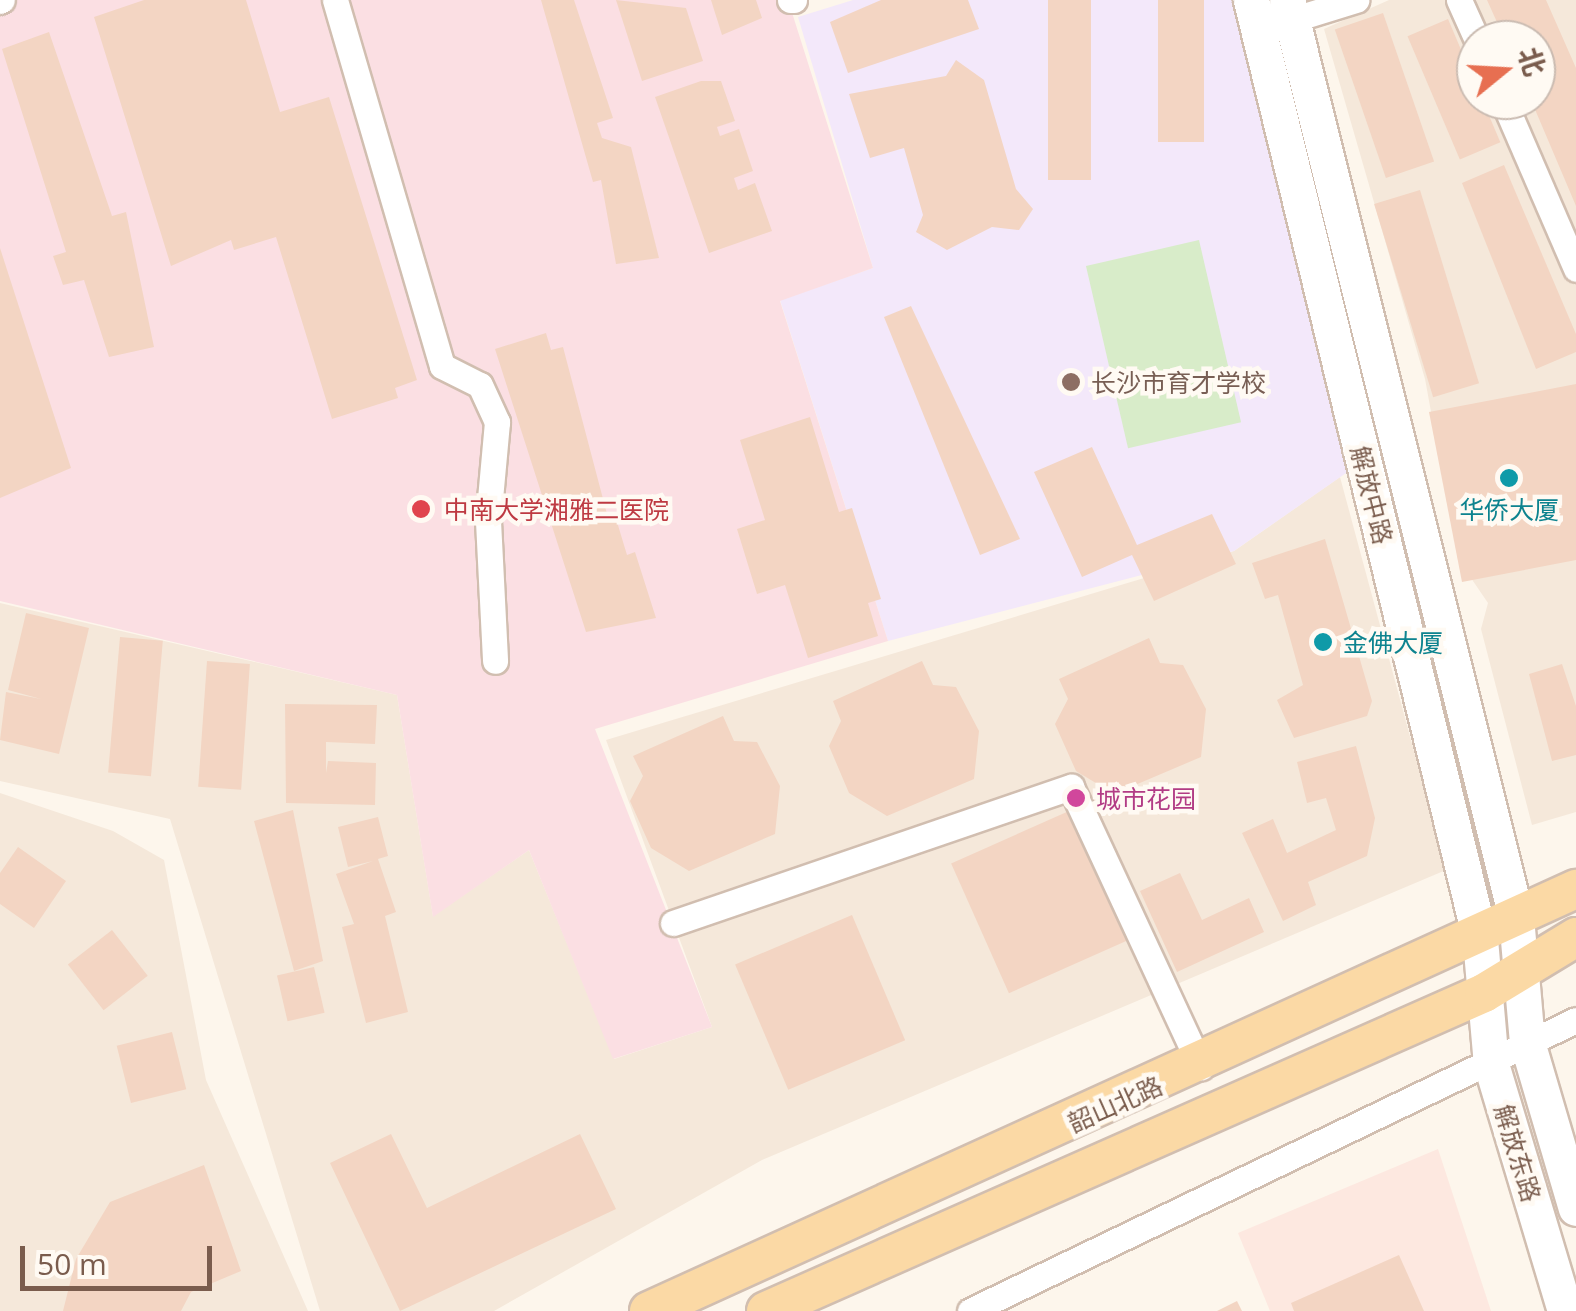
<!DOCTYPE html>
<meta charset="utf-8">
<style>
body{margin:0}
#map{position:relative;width:1576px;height:1311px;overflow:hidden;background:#fdf6ec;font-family:"Open Sans","Noto Sans SC",sans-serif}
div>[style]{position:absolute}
.residential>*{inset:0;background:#f5e8da}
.commercial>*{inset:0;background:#fde8e0}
.education>*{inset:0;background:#f3e8fa}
.medical>*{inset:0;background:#fbdfe3}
.green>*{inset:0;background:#d8ecc9;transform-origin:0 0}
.building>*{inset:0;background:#f3d5c3;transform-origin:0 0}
.roads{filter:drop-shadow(2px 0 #d1beb0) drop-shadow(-2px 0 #d1beb0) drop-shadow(0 2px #d1beb0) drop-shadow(0 -2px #d1beb0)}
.street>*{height:25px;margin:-12.5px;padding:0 12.5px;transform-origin:12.5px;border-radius:12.5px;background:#fff}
.secondary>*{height:35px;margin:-17.5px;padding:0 17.5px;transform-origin:17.5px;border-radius:17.5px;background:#fff}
.primary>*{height:38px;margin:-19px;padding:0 19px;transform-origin:19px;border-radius:19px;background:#fbd9a5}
.dots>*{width:28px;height:28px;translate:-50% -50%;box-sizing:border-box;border:5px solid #fffaf3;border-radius:50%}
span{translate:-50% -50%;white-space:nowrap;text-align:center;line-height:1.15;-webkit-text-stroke:9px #fffaf3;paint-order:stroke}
.education-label{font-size:25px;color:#785e54}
.left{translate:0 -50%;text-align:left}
.street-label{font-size:25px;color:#7a5c4d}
.health-label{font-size:25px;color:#be3a42}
.culture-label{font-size:25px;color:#0d838f}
.hotel-label{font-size:25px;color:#b23c85}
.north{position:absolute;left:1456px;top:20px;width:100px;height:100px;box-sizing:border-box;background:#fffaf3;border:2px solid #cabbb1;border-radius:50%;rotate:72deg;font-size:28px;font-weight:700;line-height:40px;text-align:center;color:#7a5c4d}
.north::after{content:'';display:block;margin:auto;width:35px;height:45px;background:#e76f51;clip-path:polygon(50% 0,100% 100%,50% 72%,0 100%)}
.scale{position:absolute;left:20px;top:1246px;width:192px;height:45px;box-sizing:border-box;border:5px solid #7a5c4d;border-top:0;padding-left:12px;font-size:30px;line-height:35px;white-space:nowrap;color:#7a5c4d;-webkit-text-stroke:8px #fffaf3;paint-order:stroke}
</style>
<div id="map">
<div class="residential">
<i style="clip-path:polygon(evenodd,1389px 0,1576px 0,1576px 812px,1532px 825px,1481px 629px,1488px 603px,1458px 559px,1425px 379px,1324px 29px,1389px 0,1476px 40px,1536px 40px,1536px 100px,1476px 100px,1476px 40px)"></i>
<i style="clip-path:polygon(1340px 477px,1446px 870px,762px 1160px,494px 1311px,320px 1311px,170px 819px,0 781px,0 603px,397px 695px,433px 916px,529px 850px,614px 1059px,712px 1027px,606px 740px,1234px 551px)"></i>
<i style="clip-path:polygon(0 793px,113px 831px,164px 860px,206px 1080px,308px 1311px,0 1311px)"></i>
</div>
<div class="commercial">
<i style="clip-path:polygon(1438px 1149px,1491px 1311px,1270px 1311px,1238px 1233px)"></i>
</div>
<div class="education">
<i style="clip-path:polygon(853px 0,1235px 0,1359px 464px,1234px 551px,888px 641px,780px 300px,873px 268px,798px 17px)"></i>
</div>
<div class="medical">
<i style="clip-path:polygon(0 0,788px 0,873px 268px,780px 301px,888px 641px,595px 729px,712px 1027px,613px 1059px,529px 850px,433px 917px,397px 695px,0 601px)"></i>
</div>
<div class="green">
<i style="left:1199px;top:240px;width:187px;height:116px;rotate:77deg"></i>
</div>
<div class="building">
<i style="clip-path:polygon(144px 0,246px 0,280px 112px,329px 97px,417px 380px,395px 388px,398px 398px,332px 419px,276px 237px,234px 250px,231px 240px,171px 266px,94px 17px)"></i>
<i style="clip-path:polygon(541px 0,574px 0,613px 118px,597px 123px,602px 138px,631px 147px,659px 258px,616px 264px,601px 180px,593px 182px)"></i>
<i style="clip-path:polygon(616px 0,686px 8px,703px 61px,642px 81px)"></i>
<i style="clip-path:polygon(711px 0,756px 0,762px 18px,722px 35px)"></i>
<i style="clip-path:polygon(881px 0,968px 0,979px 29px,848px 73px,830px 22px)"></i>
<i style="left:1048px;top:0;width:43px;height:180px"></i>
<i style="left:1158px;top:0;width:46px;height:142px"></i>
<i style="clip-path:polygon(1487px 0,1546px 0,1576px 68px,1576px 206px,1531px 100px,1536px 40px,1505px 40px)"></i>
<i style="left:1383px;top:13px;width:157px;height:51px;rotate:71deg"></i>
<i style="left:1448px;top:19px;width:134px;height:44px;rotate:67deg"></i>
<i style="clip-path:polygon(49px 32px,112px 216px,126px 212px,154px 347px,109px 357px,84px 280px,63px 285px,53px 256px,66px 252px,2px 49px)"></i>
<i style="clip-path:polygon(956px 60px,984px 80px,1016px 189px,1033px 209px,1019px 230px,992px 227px,947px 250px,916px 232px,923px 215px,904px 148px,870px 158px,849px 94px,946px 76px)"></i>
<i style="clip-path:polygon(701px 81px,721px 81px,735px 121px,717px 127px,720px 136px,739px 129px,753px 171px,734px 178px,738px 190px,755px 183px,772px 231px,709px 253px,655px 97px)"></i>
<i style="clip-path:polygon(1504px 165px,1576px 334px,1576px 352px,1536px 369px,1462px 183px)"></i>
<i style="left:1420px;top:190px;width:202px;height:48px;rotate:73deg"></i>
<i style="clip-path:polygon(0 248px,71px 468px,0 498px)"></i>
<i style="clip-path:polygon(911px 306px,1020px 539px,980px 555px,884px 317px)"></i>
<i style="clip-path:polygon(546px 333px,551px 350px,563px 347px,607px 514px,614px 512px,627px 555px,635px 552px,656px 618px,586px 632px,495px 349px)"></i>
<i style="clip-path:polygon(1576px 384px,1576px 560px,1462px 582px,1429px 412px)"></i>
<i style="clip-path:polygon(810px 417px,839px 512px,852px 508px,881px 599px,868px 603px,878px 636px,808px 658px,785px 585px,757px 594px,737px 529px,765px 520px,740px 440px)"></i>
<i style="clip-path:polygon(1092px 447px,1137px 545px,1212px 514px,1236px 564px,1154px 601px,1132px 555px,1082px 577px,1034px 472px)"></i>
<i style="clip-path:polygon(1325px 539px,1372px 701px,1367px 716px,1294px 738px,1277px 700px,1303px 685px,1278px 595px,1265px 599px,1252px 563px)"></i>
<i style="clip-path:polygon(26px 613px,89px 628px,59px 754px,0 740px,6px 692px,41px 699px,8px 690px)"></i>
<i style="left:120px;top:637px;width:43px;height:136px;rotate:5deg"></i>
<i style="clip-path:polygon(1149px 638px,1160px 663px,1183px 665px,1206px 709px,1201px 757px,1114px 794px,1076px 771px,1055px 724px,1068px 699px,1059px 679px)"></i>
<i style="left:207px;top:661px;width:43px;height:126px;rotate:4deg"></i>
<i style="clip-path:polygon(922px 661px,933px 685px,956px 687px,979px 731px,974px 779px,887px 816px,849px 793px,829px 746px,841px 721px,833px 701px)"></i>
<i style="clip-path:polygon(1562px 664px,1576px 706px,1576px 755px,1552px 761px,1529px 674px)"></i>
<i style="clip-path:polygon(285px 704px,377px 705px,375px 744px,326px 742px,326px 773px,328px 761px,376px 763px,375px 805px,286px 803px)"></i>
<i style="clip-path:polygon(723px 716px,734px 741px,757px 742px,780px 786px,775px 834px,689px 871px,651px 848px,630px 801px,643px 776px,633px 756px)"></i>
<i style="clip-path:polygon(1356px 746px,1375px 818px,1367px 856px,1308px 882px,1316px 905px,1283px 921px,1242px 833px,1273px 819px,1287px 853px,1336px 830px,1326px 798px,1307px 803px,1297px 762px)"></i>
<i style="clip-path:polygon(293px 810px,323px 961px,294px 971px,254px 821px)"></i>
<i style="left:1069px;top:811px;width:142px;height:129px;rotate:66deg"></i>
<i style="clip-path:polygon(378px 817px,388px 856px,378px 859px,396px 912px,385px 916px,408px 1012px,366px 1023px,342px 927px,354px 924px,336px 874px,373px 861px,348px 867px,338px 827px)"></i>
<i style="clip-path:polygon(18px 847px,66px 881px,34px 928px,0 904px,0 873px)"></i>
<i style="clip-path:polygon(1180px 873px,1202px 920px,1249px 898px,1264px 932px,1177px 972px,1140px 891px)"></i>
<i style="left:852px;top:915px;width:136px;height:127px;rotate:67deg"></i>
<i style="left:112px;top:930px;width:58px;height:56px;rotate:52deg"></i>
<i style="left:314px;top:967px;width:47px;height:38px;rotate:77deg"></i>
<i style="left:172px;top:1032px;width:59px;height:57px;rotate:76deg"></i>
<i style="clip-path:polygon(391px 1134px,427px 1208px,580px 1134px,616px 1209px,400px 1311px,330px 1163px)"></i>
<i style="clip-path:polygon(204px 1165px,241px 1271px,191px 1292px,181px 1311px,63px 1311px,76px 1259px,110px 1202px)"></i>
<i style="clip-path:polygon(1399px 1255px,1424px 1311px,1294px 1311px,1291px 1303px)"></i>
<i style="clip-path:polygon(1237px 1301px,1242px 1311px,1217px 1311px)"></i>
</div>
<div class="roads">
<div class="street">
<i style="left:335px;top:0;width:381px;rotate:73.7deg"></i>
<i style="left:442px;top:366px;width:42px;rotate:26.6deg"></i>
<i style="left:480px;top:385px;width:41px;rotate:65.3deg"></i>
<i style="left:497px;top:422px;width:99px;rotate:95.2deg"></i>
<i style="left:488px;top:521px;width:140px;rotate:87.1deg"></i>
<i style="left:790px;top:0;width:4px"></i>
<i style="left:1459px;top:0;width:44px;rotate:65.8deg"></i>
<i style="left:0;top:1px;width:2px;rotate:-27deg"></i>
<i style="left:1278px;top:24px;width:82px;rotate:-17.1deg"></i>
<i style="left:1503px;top:100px;width:184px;rotate:66.6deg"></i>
<i style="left:673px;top:923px;width:421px;rotate:-18.9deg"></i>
<i style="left:1071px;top:787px;width:309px;rotate:65.1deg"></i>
<i style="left:970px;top:1311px;width:672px;rotate:-25.65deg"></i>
</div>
<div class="secondary">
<i style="left:1251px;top:0;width:967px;rotate:76.29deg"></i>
<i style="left:1480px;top:939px;width:125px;rotate:85deg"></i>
<i style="left:1491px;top:1064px;width:258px;rotate:73.3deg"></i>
<i style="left:1287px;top:0;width:945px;rotate:75.98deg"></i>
<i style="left:1516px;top:917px;width:125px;rotate:85deg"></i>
<i style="left:1527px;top:1042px;width:173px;rotate:73.6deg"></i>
</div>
<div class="primary">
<i style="left:649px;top:1311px;width:1019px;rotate:-24.48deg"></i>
<i style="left:766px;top:1311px;width:785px;rotate:-23.89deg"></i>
<i style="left:1484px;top:993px;width:108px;rotate:-31.3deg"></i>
</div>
</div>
<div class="dots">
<i style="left:1071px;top:382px;background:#8d6e63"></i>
<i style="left:1509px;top:478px;background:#0f9aa8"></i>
<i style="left:421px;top:509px;background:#e0444e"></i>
<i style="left:1323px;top:642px;background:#0f9aa8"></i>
<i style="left:1076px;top:798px;background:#d1479c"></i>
</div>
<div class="education-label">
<span class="left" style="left:1091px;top:382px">长沙市育才学校</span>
</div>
<div class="street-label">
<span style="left:1372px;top:495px;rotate:76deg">解放中路</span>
<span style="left:1115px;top:1104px;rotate:-24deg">韶山北路</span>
<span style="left:1518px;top:1153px;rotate:73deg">解放东路</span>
</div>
<div class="health-label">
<span class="left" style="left:444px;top:509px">中南大学湘雅二医院</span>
</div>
<div class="culture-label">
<span style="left:1509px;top:509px">华侨大厦</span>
<span class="left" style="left:1343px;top:642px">金佛大厦</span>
</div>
<div class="hotel-label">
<span class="left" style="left:1096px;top:798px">城市花园</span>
</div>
<div class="north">北</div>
<div class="scale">50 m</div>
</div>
